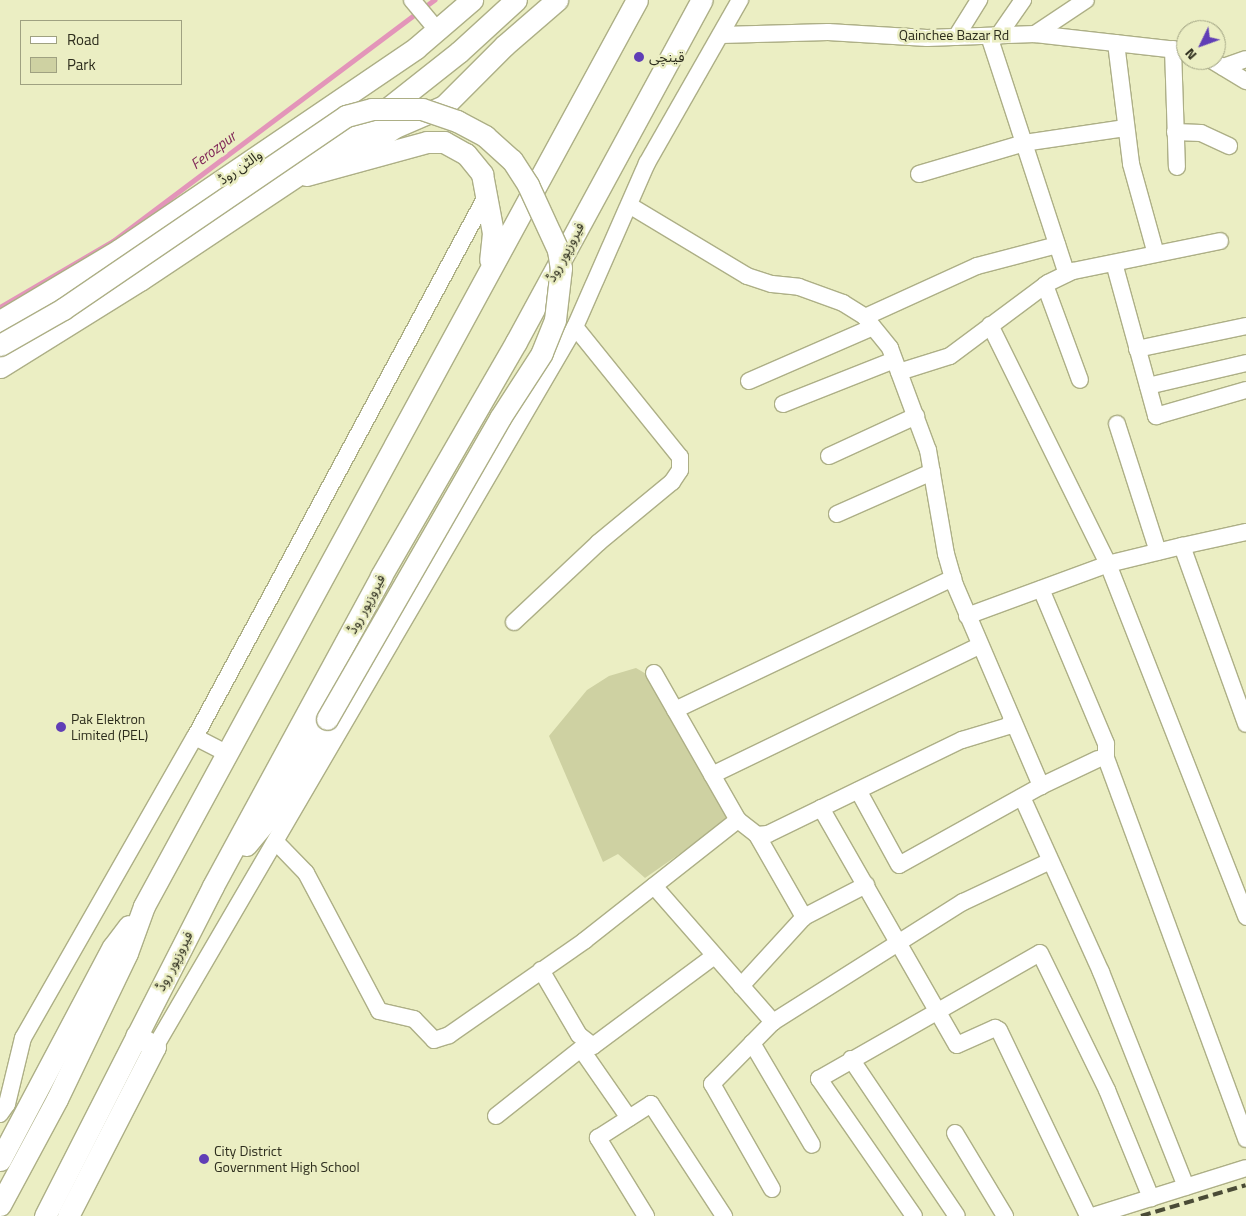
<!DOCTYPE html>
<meta charset="utf-8">
<style>
body{margin:0}
#map{position:relative;width:1246px;height:1216px;overflow:hidden;background:#ebeec3;font-family:"Titillium Web","Noto Sans Arabic",sans-serif}
div>[style]{position:absolute}
.green>*{inset:0;background:#ced1a2}
.stream>*{height:4.5px;margin:-2.25px;padding:0 2.25px;transform-origin:2.25px;border-radius:2.25px;background:#e395b9}
.roads{filter:drop-shadow(1px 0 #adaf86) drop-shadow(-1px 0 #adaf86) drop-shadow(0 1px #adaf86) drop-shadow(0 -1px #adaf86)}
.minor>*{height:16px;margin:-8px;padding:0 8px;transform-origin:8px;border-radius:8px;background:#fff}
.major>*{height:21px;margin:-10.5px;padding:0 10.5px;transform-origin:10.5px;border-radius:10.5px;background:#fff}
.rail>*{height:4px;margin-top:-2px;transform-origin:0;background:repeating-linear-gradient(90deg,#4a4b36 0 10px,transparent 0 15px)}
.bridges{filter:drop-shadow(1px 0 #adaf86) drop-shadow(-1px 0 #adaf86) drop-shadow(0 1px #adaf86) drop-shadow(0 -1px #adaf86)}
.major-bridge>*{height:21px;margin:-10.5px;padding:0 10.5px;transform-origin:10.5px;border-radius:10.5px;background:#fff}
.dots>*{width:14px;height:14px;translate:-50% -50%;box-sizing:border-box;border:2px solid #ebeec3;border-radius:50%}
span{translate:-50% -50%;white-space:nowrap;text-align:center;line-height:1.15;-webkit-text-stroke:5px #ebeec3;paint-order:stroke}
.street-label{font-size:14px;color:#2d2d1d}
.poi-label{font-size:14px;color:#2d2d1d}
.left{translate:0 -50%;text-align:left}
.water-label{font-size:15px;color:#812758;font-style:italic}
.legend{position:absolute;left:20px;top:20px;width:162px;height:65px;box-sizing:border-box;background:#ebeec3;border:1px solid #9fa181;margin:0;padding:6px 9px;list-style:none;font-size:15px;color:#2d2d1d}
.legend li{display:flex;align-items:center;gap:10px;height:25px}
.legend b{width:25px;border:1px solid #9fa181}
.north{position:absolute;left:1176px;top:20px;width:50px;height:50px;box-sizing:border-box;background:#ebeec3;border:1px solid #9fa181;border-radius:50%;rotate:228deg;font-size:14px;font-weight:700;line-height:20px;text-align:center;color:#2d2d1d}
.north::after{content:'';display:block;margin:auto;width:18px;height:22px;background:#603eb6;clip-path:polygon(50% 0,100% 100%,50% 72%,0 100%)}
</style>
<div id="map">
<div class="green">
<i style="clip-path:polygon(636px 668px,648px 675px,731px 818px,645px 878px,618px 854px,603px 862px,549px 736px,587px 690px,609px 676px)"></i>
</div>
<div class="stream">
<i style="left:423px;top:8px;width:14px;rotate:-36deg"></i>
<i style="left:0;top:307px;width:131px;rotate:-30.3deg"></i>
<i style="left:113px;top:241px;width:380px;rotate:-36.9deg"></i>
</div>
<div class="roads">
<div class="minor">
<i style="left:412px;top:0;width:40px;rotate:50deg"></i>
<i style="left:1035px;top:34px;width:61px;rotate:-33.7deg"></i>
<i style="left:721px;top:35px;width:107px;rotate:-1.6deg"></i>
<i style="left:828px;top:32px;width:99px;rotate:3.5deg"></i>
<i style="left:927px;top:38px;width:108px;rotate:-2.1deg"></i>
<i style="left:1035px;top:34px;width:152px;rotate:6.4deg"></i>
<i style="left:989px;top:36px;width:250px;rotate:71.9deg"></i>
<i style="left:998px;top:36px;width:44px;rotate:-55.2deg"></i>
<i style="left:956px;top:37px;width:44px;rotate:-58.1deg"></i>
<i style="left:1116px;top:43px;width:122px;rotate:82.9deg"></i>
<i style="left:1131px;top:164px;width:93px;rotate:74.5deg"></i>
<i style="left:1173px;top:49px;width:118px;rotate:88.1deg"></i>
<i style="left:1211px;top:60px;width:41px;rotate:31deg"></i>
<i style="left:1223px;top:67px;width:24px;rotate:-19deg"></i>
<i style="left:1175px;top:132px;width:26px;rotate:2deg"></i>
<i style="left:1201px;top:133px;width:31px;rotate:25deg"></i>
<i style="left:919px;top:174px;width:109px;rotate:-16.4deg"></i>
<i style="left:1024px;top:143px;width:103px;rotate:-8.4deg"></i>
<i style="left:629px;top:205px;width:138px;rotate:31deg"></i>
<i style="left:747px;top:276px;width:26px;rotate:18deg"></i>
<i style="left:772px;top:284px;width:27px;rotate:6deg"></i>
<i style="left:799px;top:287px;width:47px;rotate:20deg"></i>
<i style="left:843px;top:303px;width:26px;rotate:32deg"></i>
<i style="left:865px;top:317px;width:40px;rotate:51deg"></i>
<i style="left:890px;top:348px;width:109px;rotate:69.6deg"></i>
<i style="left:928px;top:450px;width:106px;rotate:80.2deg"></i>
<i style="left:946px;top:554px;width:32px;rotate:74deg"></i>
<i style="left:955px;top:585px;width:219px;rotate:66.8deg"></i>
<i style="left:1041px;top:786px;width:162px;rotate:150.9deg"></i>
<i style="left:899px;top:865px;width:85px;rotate:-118.7deg"></i>
<i style="left:1114px;top:263px;width:159px;rotate:74.6deg"></i>
<i style="left:1156px;top:416px;width:94px;rotate:-16.1deg"></i>
<i style="left:1045px;top:285px;width:101px;rotate:69.8deg"></i>
<i style="left:865px;top:317px;width:123px;rotate:-24.5deg"></i>
<i style="left:977px;top:266px;width:83px;rotate:-14.7deg"></i>
<i style="left:990px;top:325px;width:267px;rotate:63.7deg"></i>
<i style="left:1108px;top:564px;width:379px;rotate:68.6deg"></i>
<i style="left:1137px;top:349px;width:111px;rotate:-11.9deg"></i>
<i style="left:899px;top:372px;width:53px;rotate:-17.4deg"></i>
<i style="left:950px;top:356px;width:122px;rotate:-36.7deg"></i>
<i style="left:1048px;top:283px;width:28px;rotate:-26deg"></i>
<i style="left:1073px;top:271px;width:150px;rotate:-11.5deg"></i>
<i style="left:749px;top:381px;width:135px;rotate:-23.5deg"></i>
<i style="left:1148px;top:386px;width:101px;rotate:-13.2deg"></i>
<i style="left:783px;top:404px;width:119px;rotate:-21.6deg"></i>
<i style="left:1117px;top:424px;width:134px;rotate:72.2deg"></i>
<i style="left:829px;top:456px;width:96px;rotate:-24.7deg"></i>
<i style="left:837px;top:514px;width:104px;rotate:-23.9deg"></i>
<i style="left:1182px;top:546px;width:66px;rotate:-12.3deg"></i>
<i style="left:1041px;top:589px;width:168px;rotate:67.2deg"></i>
<i style="left:1106px;top:744px;width:14px;rotate:90deg"></i>
<i style="left:1106px;top:758px;width:406px;rotate:69.8deg"></i>
<i style="left:967px;top:616px;width:150px;rotate:-20.2deg"></i>
<i style="left:1108px;top:564px;width:76px;rotate:-13.7deg"></i>
<i style="left:1182px;top:546px;width:189px;rotate:70.2deg"></i>
<i style="left:514px;top:622px;width:115px;rotate:-43.2deg"></i>
<i style="left:598px;top:543px;width:96px;rotate:-39.5deg"></i>
<i style="left:672px;top:482px;width:14px;rotate:-56deg"></i>
<i style="left:680px;top:470px;width:13px;rotate:-90deg"></i>
<i style="left:680px;top:457px;width:167px;rotate:-128.9deg"></i>
<i style="left:654px;top:673px;width:169px;rotate:60.3deg"></i>
<i style="left:738px;top:820px;width:24px;rotate:38deg"></i>
<i style="left:757px;top:835px;width:11px;rotate:-5deg"></i>
<i style="left:768px;top:834px;width:216px;rotate:-25.9deg"></i>
<i style="left:962px;top:740px;width:48px;rotate:-16.9deg"></i>
<i style="left:1008px;top:726px;width:6px;rotate:-59deg"></i>
<i style="left:675px;top:710px;width:308px;rotate:-25.4deg"></i>
<i style="left:195px;top:737px;width:35px;rotate:27deg"></i>
<i style="left:712px;top:775px;width:297px;rotate:-25.8deg"></i>
<i style="left:1041px;top:786px;width:63px;rotate:-25.3deg"></i>
<i style="left:1022px;top:797px;width:192px;rotate:65.7deg"></i>
<i style="left:1101px;top:972px;width:231px;rotate:68.4deg"></i>
<i style="left:821px;top:808px;width:273px;rotate:60.2deg"></i>
<i style="left:957px;top:1045px;width:42px;rotate:-24.1deg"></i>
<i style="left:995px;top:1028px;width:4px;rotate:27deg"></i>
<i style="left:999px;top:1030px;width:206px;rotate:64.4deg"></i>
<i style="left:757px;top:835px;width:95px;rotate:60.2deg"></i>
<i style="left:276px;top:842px;width:43px;rotate:45.9deg"></i>
<i style="left:306px;top:873px;width:156px;rotate:62.1deg"></i>
<i style="left:379px;top:1011px;width:36px;rotate:13deg"></i>
<i style="left:414px;top:1019px;width:29px;rotate:46deg"></i>
<i style="left:434px;top:1040px;width:16px;rotate:-18deg"></i>
<i style="left:449px;top:1035px;width:165px;rotate:-34.8deg"></i>
<i style="left:584px;top:941px;width:196px;rotate:-38.2deg"></i>
<i style="left:654px;top:886px;width:181px;rotate:48.8deg"></i>
<i style="left:541px;top:970px;width:75px;rotate:59.7deg"></i>
<i style="left:579px;top:1035px;width:18px;rotate:38deg"></i>
<i style="left:593px;top:1046px;width:151px;rotate:-36.6deg"></i>
<i style="left:741px;top:986px;width:93px;rotate:-47.6deg"></i>
<i style="left:804px;top:917px;width:70px;rotate:-27.3deg"></i>
<i style="left:752px;top:1043px;width:118px;rotate:59.5deg"></i>
<i style="left:155px;top:1047px;width:834px;rotate:-59.74deg"></i>
<i style="left:575px;top:327px;width:179px;rotate:-66.3deg"></i>
<i style="left:647px;top:163px;width:188px;rotate:-60.3deg"></i>
<i style="left:581px;top:1049px;width:84px;rotate:55.2deg"></i>
<i style="left:851px;top:1059px;width:189px;rotate:56deg"></i>
<i style="left:0;top:1114px;width:12px;rotate:-55deg"></i>
<i style="left:7px;top:1104px;width:68px;rotate:-76.4deg"></i>
<i style="left:23px;top:1038px;width:347px;rotate:-60.3deg"></i>
<i style="left:195px;top:737px;width:616px;rotate:-61.69deg"></i>
<i style="left:496px;top:1116px;width:116px;rotate:-38.4deg"></i>
<i style="left:955px;top:1133px;width:97px;rotate:58.9deg"></i>
<i style="left:772px;top:1189px;width:121px;rotate:-119.7deg"></i>
<i style="left:712px;top:1084px;width:87px;rotate:-45.5deg"></i>
<i style="left:773px;top:1022px;width:225px;rotate:-32.3deg"></i>
<i style="left:963px;top:902px;width:96px;rotate:-25.2deg"></i>
<i style="left:646px;top:1216px;width:92px;rotate:-121.6deg"></i>
<i style="left:598px;top:1138px;width:63px;rotate:-32.7deg"></i>
<i style="left:651px;top:1104px;width:134px;rotate:56.9deg"></i>
<i style="left:914px;top:1216px;width:167px;rotate:-124.7deg"></i>
<i style="left:819px;top:1079px;width:254px;rotate:-29.7deg"></i>
<i style="left:1040px;top:953px;width:153px;rotate:63.9deg"></i>
<i style="left:1107px;top:1090px;width:117px;rotate:67.8deg"></i>
<i style="left:1093px;top:1216px;width:160px;rotate:-17.4deg"></i>
</div>
<div class="major">
<i style="left:345px;top:162px;width:61px;rotate:-35deg"></i>
<i style="left:395px;top:127px;width:53px;rotate:-23.2deg"></i>
<i style="left:444px;top:106px;width:86px;rotate:-45deg"></i>
<i style="left:505px;top:45px;width:69px;rotate:-40.9deg"></i>
<i style="left:306px;top:175px;width:125px;rotate:-15.3deg"></i>
<i style="left:427px;top:142px;width:17px"></i>
<i style="left:444px;top:142px;width:25px;rotate:29deg"></i>
<i style="left:466px;top:154px;width:26px;rotate:51deg"></i>
<i style="left:482px;top:174px;width:60px;rotate:79.4deg"></i>
<i style="left:493px;top:233px;width:27px;rotate:96deg"></i>
<i style="left:0;top:321px;width:139px;rotate:-30.8deg"></i>
<i style="left:119px;top:250px;width:359px;rotate:-34.2deg"></i>
<i style="left:416px;top:48px;width:74px;rotate:-40.6deg"></i>
<i style="left:0;top:367px;width:165px;rotate:-31.9deg"></i>
<i style="left:140px;top:280px;width:234px;rotate:-33.7deg"></i>
<i style="left:335px;top:150px;width:158px;rotate:-38.3deg"></i>
<i style="left:459px;top:52px;width:77px;rotate:-42.4deg"></i>
<i style="left:246px;top:845px;width:47px;rotate:-50.2deg"></i>
<i style="left:276px;top:809px;width:103px;rotate:-60.5deg"></i>
<i style="left:0;top:1160px;width:241px;rotate:-62.1deg"></i>
<i style="left:113px;top:947px;width:26px;rotate:-53deg"></i>
<i style="left:0;top:1205px;width:120px;rotate:-61.7deg"></i>
<i style="left:57px;top:1099px;width:162px;rotate:-64.4deg"></i>
<i style="left:127px;top:953px;width:50px;rotate:-70.1deg"></i>
<i style="left:144px;top:906px;width:1031px;rotate:-61.45deg"></i>
<i style="left:45px;top:1216px;width:370px;rotate:-63deg"></i>
<i style="left:213px;top:886px;width:353px;rotate:-61.5deg"></i>
<i style="left:381px;top:576px;width:270px;rotate:-60deg"></i>
<i style="left:516px;top:342px;width:389px;rotate:-61.5deg"></i>
<i style="left:68px;top:1216px;width:190px;rotate:-62.8deg"></i>
<i style="left:155px;top:1047px;width:22px;rotate:-148deg"></i>
</div>
</div>
<div class="rail">
<i style="left:1141px;top:1216px;width:109px;rotate:-16.4deg"></i>
</div>
<div class="bridges">
<div class="major-bridge">
<i style="left:0;top:345px;width:73px;rotate:-29.7deg"></i>
<i style="left:63px;top:309px;width:343px;rotate:-34.3deg"></i>
<i style="left:346px;top:116px;width:27px;rotate:-15deg"></i>
<i style="left:372px;top:109px;width:50px"></i>
<i style="left:422px;top:109px;width:37px;rotate:19deg"></i>
<i style="left:457px;top:121px;width:32px;rotate:28deg"></i>
<i style="left:485px;top:136px;width:36px;rotate:42deg"></i>
<i style="left:512px;top:160px;width:30px;rotate:57deg"></i>
<i style="left:528px;top:185px;width:72px;rotate:65.2deg"></i>
<i style="left:558px;top:250px;width:18px;rotate:81deg"></i>
<i style="left:561px;top:268px;width:52px;rotate:96.6deg"></i>
<i style="left:555px;top:320px;width:35px;rotate:112deg"></i>
<i style="left:542px;top:353px;width:77px;rotate:122.9deg"></i>
<i style="left:500px;top:418px;width:347px;rotate:119.9deg"></i>
</div>
</div>
<div class="dots">
<i style="left:639px;top:57px;background:#603eb6"></i>
<i style="left:61px;top:727px;background:#603eb6"></i>
<i style="left:204px;top:1159px;background:#603eb6"></i>
</div>
<div class="street-label">
<span style="left:954px;top:35px">Qainchee Bazar Rd</span>
<span style="left:240px;top:167px;rotate:-35deg">والٹن روڈ</span>
<span style="left:565px;top:252px;rotate:-62deg">فیروزپور روڈ</span>
<span style="left:366px;top:604px;rotate:-62deg">فیروزپور روڈ</span>
<span style="left:174px;top:961px;rotate:-63deg">فیروزپور روڈ</span>
</div>
<div class="poi-label">
<span class="left" style="left:649px;top:57px">قینچی</span>
<span class="left" style="left:71px;top:727px">Pak Elektron<br>Limited (PEL)</span>
<span class="left" style="left:214px;top:1159px">City District<br>Government High School</span>
</div>
<div class="water-label">
<span style="left:213px;top:150px;rotate:-37deg">Ferozpur</span>
</div>
<ul class="legend">
<li><b style="height:6px;background:#fff"></b>Road</li>
<li><b style="height:14px;background:#ced1a2"></b>Park</li>
</ul>
<div class="north">N</div>
</div>
